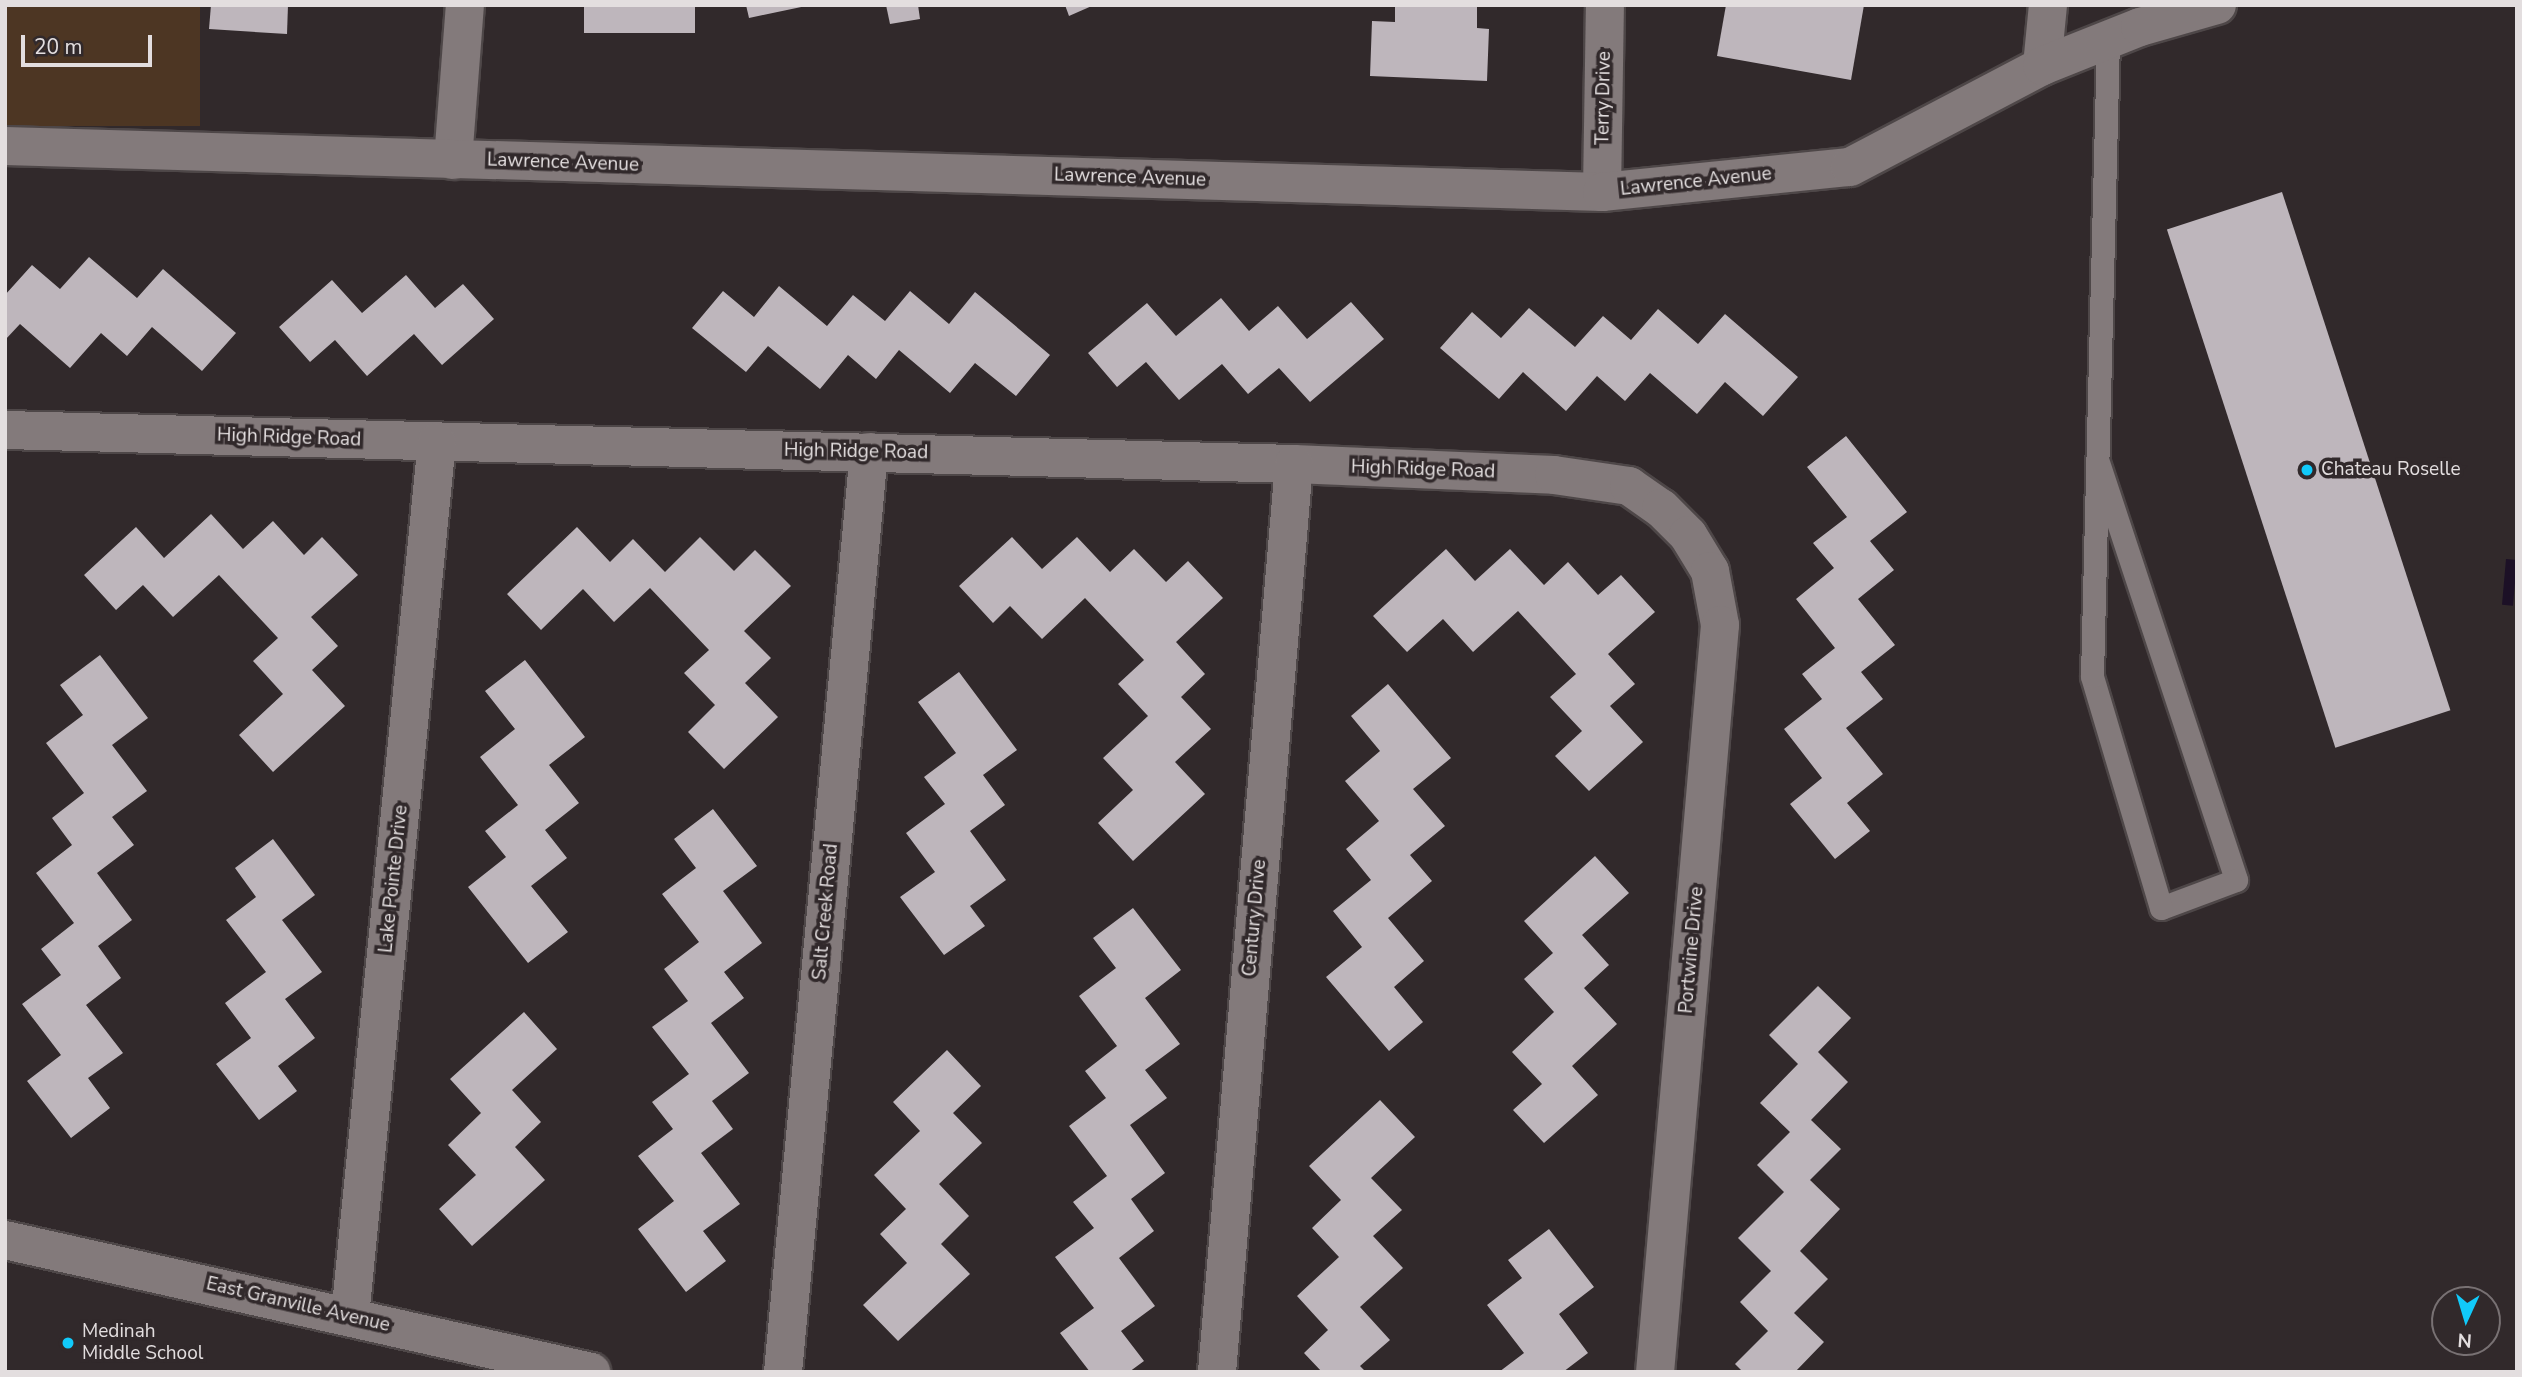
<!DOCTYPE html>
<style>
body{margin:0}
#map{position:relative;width:2522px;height:1377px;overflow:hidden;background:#31292b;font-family:"Nunito Sans",sans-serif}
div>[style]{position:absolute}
.green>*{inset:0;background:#4d3623;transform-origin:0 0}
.water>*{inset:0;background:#1c1026;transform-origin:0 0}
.building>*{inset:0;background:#beb6bc;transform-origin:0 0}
.roads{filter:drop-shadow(2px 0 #4e4748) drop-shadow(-2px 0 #4e4748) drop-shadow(0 2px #4e4748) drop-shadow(0 -2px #4e4748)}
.lane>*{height:23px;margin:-11.5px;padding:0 11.5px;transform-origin:11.5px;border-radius:11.5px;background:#837a7b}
.street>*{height:38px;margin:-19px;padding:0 19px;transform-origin:19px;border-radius:19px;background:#837a7b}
.secondary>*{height:38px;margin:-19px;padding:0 19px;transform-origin:19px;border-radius:19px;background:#837a7b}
.dots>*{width:19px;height:19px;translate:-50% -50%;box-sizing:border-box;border:4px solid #31292b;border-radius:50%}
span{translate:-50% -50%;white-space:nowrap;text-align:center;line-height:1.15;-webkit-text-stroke:7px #31292b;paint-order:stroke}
.street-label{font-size:19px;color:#e3dedf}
.poi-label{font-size:19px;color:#e3dedf}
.left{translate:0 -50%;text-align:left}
.frame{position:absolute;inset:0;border:7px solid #e3dedf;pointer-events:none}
.north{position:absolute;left:2431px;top:1286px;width:70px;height:70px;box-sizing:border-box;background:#31292b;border:2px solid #787173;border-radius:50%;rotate:184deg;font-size:19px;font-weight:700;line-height:28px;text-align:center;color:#e3dedf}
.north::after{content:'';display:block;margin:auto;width:24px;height:32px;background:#11cafa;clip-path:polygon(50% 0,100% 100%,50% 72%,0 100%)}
.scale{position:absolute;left:21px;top:35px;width:131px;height:32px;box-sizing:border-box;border:4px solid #e3dedf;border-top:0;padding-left:9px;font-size:21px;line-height:24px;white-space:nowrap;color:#e3dedf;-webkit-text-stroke:5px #31292b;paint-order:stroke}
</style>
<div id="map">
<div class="green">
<i style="left:5px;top:5px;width:195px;height:121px"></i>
</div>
<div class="water">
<i style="left:2506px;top:559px;width:11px;height:46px;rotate:5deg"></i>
</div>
<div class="building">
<i style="clip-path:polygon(211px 5px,288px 5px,287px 34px,209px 29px)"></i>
<i style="left:584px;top:5px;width:111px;height:28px"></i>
<i style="clip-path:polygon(746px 5px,806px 5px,806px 6px,749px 18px)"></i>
<i style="clip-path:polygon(886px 5px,918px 5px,920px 19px,890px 24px)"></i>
<i style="clip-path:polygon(1065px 5px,1094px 5px,1069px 16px)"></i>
<i style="clip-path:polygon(1395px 5px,1477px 5px,1477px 28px,1489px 29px,1487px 81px,1370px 76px,1372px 21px,1395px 22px)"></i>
<i style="clip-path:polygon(1726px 5px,1864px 5px,1851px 80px,1717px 56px)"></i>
<i style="left:2282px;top:192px;width:545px;height:121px;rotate:72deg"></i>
<i style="clip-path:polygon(89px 257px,137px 298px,163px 269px,236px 333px,202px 371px,152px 327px,127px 356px,101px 333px,70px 368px,20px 324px,5px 340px,5px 295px,32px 265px,60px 289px)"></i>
<i style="clip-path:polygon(406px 275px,435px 308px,463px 284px,494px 319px,442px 365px,414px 334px,367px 376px,335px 340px,310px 362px,279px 327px,332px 280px,362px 313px)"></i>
<i style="clip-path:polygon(779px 286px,827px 326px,853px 295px,885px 321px,910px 291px,949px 324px,975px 292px,1050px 355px,1016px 396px,975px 363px,950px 393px,899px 350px,876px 379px,848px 355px,820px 389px,768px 346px,746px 372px,692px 328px,723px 291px,754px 317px)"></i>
<i style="clip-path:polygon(1221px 298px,1249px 331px,1278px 306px,1307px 339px,1351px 302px,1384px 339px,1310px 402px,1279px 368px,1248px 394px,1222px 364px,1179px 400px,1146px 362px,1117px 387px,1088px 353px,1147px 303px,1176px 336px)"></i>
<i style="clip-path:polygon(1529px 308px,1575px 347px,1603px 316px,1631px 340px,1658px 309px,1698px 344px,1725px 314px,1798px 377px,1763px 416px,1725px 382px,1697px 414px,1650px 373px,1625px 401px,1597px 376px,1566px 411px,1523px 372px,1499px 399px,1440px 348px,1472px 312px,1501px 338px)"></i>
<i style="clip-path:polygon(1846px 436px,1907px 512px,1870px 541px,1894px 570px,1858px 599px,1895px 645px,1861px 672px,1883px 699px,1846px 728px,1883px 774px,1847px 803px,1870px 831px,1835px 859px,1790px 804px,1822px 778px,1784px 729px,1822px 699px,1802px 674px,1835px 648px,1796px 599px,1834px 568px,1813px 543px,1847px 517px,1807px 467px)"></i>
<i style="clip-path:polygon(211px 514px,243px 549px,273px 521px,304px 555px,322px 537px,358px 575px,311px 617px,338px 646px,312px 670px,345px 706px,273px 772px,239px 735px,283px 694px,253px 661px,278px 638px,219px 575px,173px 617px,143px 585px,116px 610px,84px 575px,136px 527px,164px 558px)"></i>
<i style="clip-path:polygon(577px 527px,610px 562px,633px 539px,665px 572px,700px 537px,734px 571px,755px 550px,791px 586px,744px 631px,771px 658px,745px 683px,778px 717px,724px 769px,688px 732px,715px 705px,684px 673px,709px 650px,650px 588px,614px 622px,583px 589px,541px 630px,507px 594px)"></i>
<i style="clip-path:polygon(1012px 537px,1042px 569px,1077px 537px,1110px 572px,1134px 549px,1166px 582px,1188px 561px,1223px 598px,1176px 642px,1205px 674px,1181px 697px,1211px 729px,1175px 762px,1205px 794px,1133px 861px,1098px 823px,1133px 790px,1103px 758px,1148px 716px,1118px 684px,1144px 660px,1085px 598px,1042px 639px,1010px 606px,993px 623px,959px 586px)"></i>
<i style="clip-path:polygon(1446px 549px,1475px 581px,1510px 549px,1544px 585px,1568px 562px,1598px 595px,1621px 575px,1655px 612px,1608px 654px,1635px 684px,1610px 706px,1643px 742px,1589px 791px,1555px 756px,1582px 731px,1550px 697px,1576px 674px,1518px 611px,1473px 652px,1443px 619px,1407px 652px,1373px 616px)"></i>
<i style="clip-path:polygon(100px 655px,148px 718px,112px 745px,147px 791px,112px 817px,134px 845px,97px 873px,132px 920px,98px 946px,121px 978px,86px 1005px,123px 1053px,88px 1078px,110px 1108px,71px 1138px,27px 1081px,61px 1055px,22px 1004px,61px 975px,41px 949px,74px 923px,36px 873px,72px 845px,52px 818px,84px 793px,46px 743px,83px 715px,60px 685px)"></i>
<i style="clip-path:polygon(525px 660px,585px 737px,549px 765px,579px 803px,545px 830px,567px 858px,531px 886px,568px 932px,528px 963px,468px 887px,506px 857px,485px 831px,518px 805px,480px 757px,515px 729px,485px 691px)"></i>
<i style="clip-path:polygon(959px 672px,1017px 750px,983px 775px,1005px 805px,970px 831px,1006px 880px,970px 906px,985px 926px,944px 955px,900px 897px,935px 872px,906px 833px,945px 804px,924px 777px,956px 753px,918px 702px)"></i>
<i style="clip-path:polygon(1388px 684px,1451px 758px,1413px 789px,1445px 826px,1410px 855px,1432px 881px,1388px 918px,1424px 961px,1394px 987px,1423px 1022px,1389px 1051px,1326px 977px,1362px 947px,1333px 911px,1371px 880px,1346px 849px,1379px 821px,1345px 781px,1380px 751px,1351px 716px)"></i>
<i style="clip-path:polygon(713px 809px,757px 866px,723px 891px,762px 943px,724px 972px,744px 998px,711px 1023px,749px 1073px,712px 1101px,733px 1129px,701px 1153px,740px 1204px,703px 1231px,726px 1261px,686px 1292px,638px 1229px,674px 1201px,638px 1156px,673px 1129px,652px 1102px,689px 1074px,652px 1027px,688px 1001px,664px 969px,699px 942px,662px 894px,696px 868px,674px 839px)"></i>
<i style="clip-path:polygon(273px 839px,315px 895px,282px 920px,322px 972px,285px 999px,315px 1038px,278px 1066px,297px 1091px,259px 1120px,216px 1064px,251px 1038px,225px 1003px,266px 972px,226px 920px,256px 897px,235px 868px)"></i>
<i style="clip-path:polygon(1595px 856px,1629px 893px,1582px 935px,1609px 965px,1584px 988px,1617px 1024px,1572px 1066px,1598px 1095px,1544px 1143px,1513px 1110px,1542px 1084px,1512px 1052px,1554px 1012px,1524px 979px,1553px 953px,1524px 921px)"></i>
<i style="clip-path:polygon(1133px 908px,1181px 970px,1145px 998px,1180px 1044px,1145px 1070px,1167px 1098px,1130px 1125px,1165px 1173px,1131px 1199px,1154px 1231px,1119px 1258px,1155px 1306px,1121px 1331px,1144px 1361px,1129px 1372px,1090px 1372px,1060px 1333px,1094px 1308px,1055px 1257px,1094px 1228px,1073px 1202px,1107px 1176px,1069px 1126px,1106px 1098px,1085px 1071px,1117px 1046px,1079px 996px,1116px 968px,1093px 938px)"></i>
<i style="clip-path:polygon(1818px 986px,1851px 1018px,1818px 1052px,1848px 1082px,1811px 1120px,1841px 1149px,1810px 1180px,1840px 1209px,1800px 1251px,1828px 1279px,1794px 1313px,1824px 1342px,1795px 1372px,1743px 1372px,1735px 1364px,1768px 1331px,1740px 1302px,1771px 1271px,1738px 1238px,1784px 1192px,1757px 1165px,1790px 1132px,1760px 1103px,1798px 1064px,1769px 1035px)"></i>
<i style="clip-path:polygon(524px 1012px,557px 1049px,512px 1090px,541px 1122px,515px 1147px,545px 1180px,472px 1246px,439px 1209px,476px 1175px,448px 1145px,481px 1113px,450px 1079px)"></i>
<i style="clip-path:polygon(947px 1050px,981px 1086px,953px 1113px,982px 1143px,939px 1184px,969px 1216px,941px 1244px,970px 1274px,898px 1341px,863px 1305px,907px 1263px,880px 1234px,906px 1209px,874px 1175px,920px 1131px,893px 1102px)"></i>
<i style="clip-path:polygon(1380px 1100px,1415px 1137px,1371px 1178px,1402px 1210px,1373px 1236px,1403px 1268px,1360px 1307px,1390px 1340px,1360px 1366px,1366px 1372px,1322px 1372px,1304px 1353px,1328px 1330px,1297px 1296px,1339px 1257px,1312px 1228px,1341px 1200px,1309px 1166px)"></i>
<i style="clip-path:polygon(1549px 1229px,1594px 1287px,1559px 1314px,1588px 1353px,1563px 1372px,1499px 1372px,1524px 1353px,1487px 1305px,1522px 1278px,1508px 1260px)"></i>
</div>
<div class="roads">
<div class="lane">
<i style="left:2098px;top:462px;width:440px;rotate:71.7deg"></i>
<i style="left:2236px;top:880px;width:80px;rotate:159.5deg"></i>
<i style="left:2161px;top:908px;width:242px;rotate:-106.6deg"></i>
<i style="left:2092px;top:676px;width:636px;rotate:-88.56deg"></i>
</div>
<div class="street">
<i style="left:2042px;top:66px;width:61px;rotate:-84.4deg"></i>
<i style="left:453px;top:160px;width:155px;rotate:-85.6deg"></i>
<i style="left:1602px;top:192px;width:187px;rotate:-89.1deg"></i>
<i style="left:5px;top:430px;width:1289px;rotate:1.51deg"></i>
<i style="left:1294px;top:464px;width:260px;rotate:2.4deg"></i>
<i style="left:1554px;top:475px;width:76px;rotate:8.3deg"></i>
<i style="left:1629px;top:486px;width:39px;rotate:35deg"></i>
<i style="left:1661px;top:508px;width:38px;rotate:45deg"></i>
<i style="left:1688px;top:535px;width:42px;rotate:58.6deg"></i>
<i style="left:1710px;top:571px;width:55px;rotate:79.5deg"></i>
<i style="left:1720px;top:625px;width:750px;rotate:94.97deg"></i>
<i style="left:5px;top:1240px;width:601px;rotate:12.69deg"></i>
<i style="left:350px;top:1316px;width:878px;rotate:-84.32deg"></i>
<i style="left:783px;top:1372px;width:924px;rotate:-84.66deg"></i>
<i style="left:1217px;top:1372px;width:911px;rotate:-85.15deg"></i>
</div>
<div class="secondary">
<i style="left:5px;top:146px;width:1598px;rotate:1.65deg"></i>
<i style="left:1602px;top:192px;width:249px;rotate:-5.8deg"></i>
<i style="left:1850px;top:167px;width:217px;rotate:-27.7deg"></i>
<i style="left:2042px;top:66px;width:105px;rotate:-21.7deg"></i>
<i style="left:2140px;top:27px;width:80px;rotate:-15.9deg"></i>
</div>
</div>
<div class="dots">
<i style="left:2307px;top:470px;background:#11cafa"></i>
<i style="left:68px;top:1343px;background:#11cafa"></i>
</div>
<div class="street-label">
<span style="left:1604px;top:98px;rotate:-89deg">Terry Drive</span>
<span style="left:563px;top:163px;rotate:2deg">Lawrence Avenue</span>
<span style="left:1130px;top:178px;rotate:2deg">Lawrence Avenue</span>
<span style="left:1696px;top:182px;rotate:-6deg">Lawrence Avenue</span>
<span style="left:289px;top:438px;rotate:2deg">High Ridge Road</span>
<span style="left:856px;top:452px;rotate:1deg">High Ridge Road</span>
<span style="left:1423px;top:470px;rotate:2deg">High Ridge Road</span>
<span style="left:394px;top:879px;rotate:-84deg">Lake Pointe Drive</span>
<span style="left:826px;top:912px;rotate:-85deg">Salt Creek Road</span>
<span style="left:1255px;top:918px;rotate:-85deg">Century Drive</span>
<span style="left:1692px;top:950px;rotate:-85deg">Portwine Drive</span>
<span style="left:298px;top:1305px;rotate:13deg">East Granville Avenue</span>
</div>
<div class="poi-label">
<span class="left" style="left:2321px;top:470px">Chateau Roselle</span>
<span class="left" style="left:82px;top:1343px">Medinah<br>Middle School</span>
</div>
<div class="frame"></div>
<div class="north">N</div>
<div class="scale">20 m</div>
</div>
